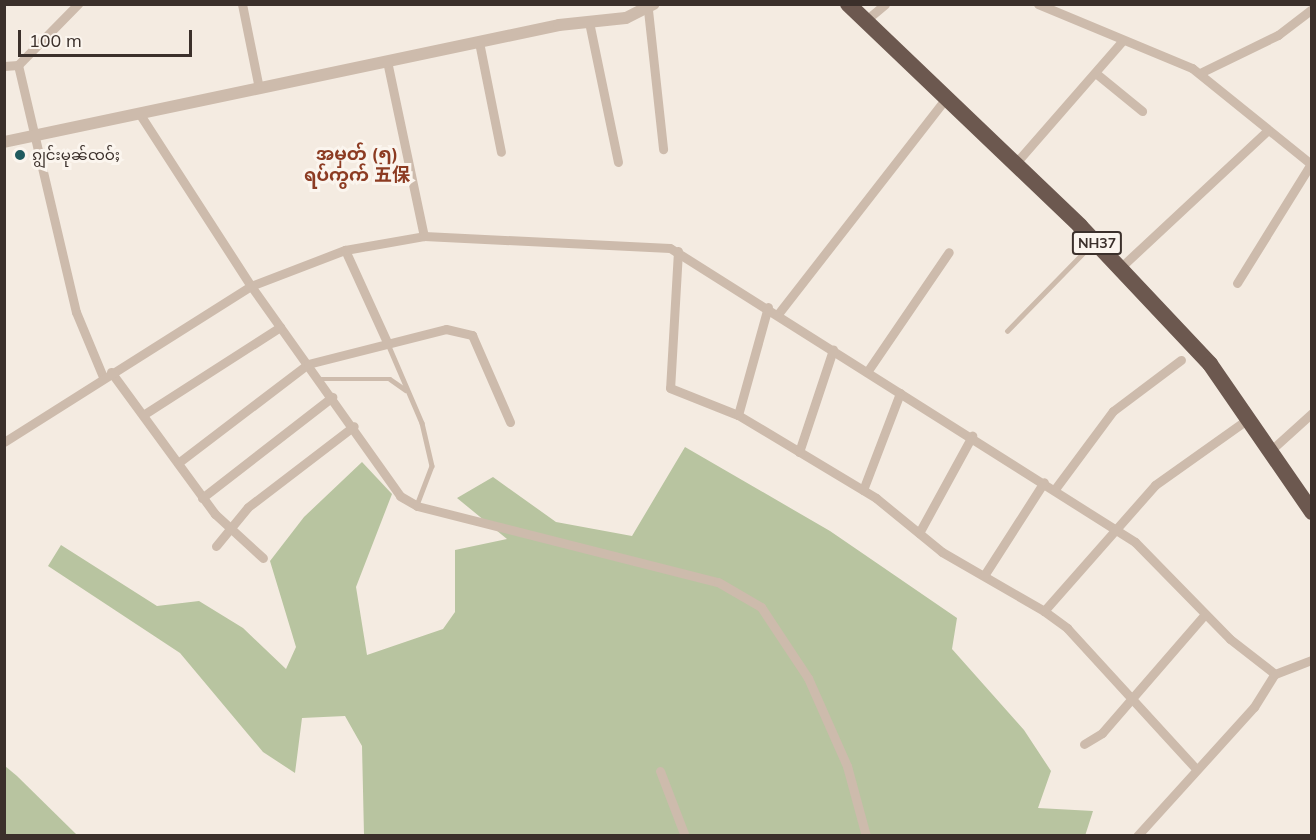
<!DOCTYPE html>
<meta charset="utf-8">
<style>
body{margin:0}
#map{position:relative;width:1316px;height:840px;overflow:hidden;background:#f4ebe1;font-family:Mulish,"Noto Sans SC","Noto Sans Myanmar",sans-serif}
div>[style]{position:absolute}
.green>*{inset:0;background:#b8c4a0}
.service>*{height:4.5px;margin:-2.25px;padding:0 2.25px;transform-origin:2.25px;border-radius:2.25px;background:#cdbbac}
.minor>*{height:9px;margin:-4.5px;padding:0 4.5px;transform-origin:4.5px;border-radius:4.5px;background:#cdbbac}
.tertiary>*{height:12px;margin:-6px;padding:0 6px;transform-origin:6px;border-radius:6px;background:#cdbbac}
.trunk>*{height:16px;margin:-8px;padding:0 8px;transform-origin:8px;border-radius:8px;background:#6c584f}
.dots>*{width:16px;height:16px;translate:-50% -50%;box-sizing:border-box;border:3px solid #fbf5ee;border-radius:50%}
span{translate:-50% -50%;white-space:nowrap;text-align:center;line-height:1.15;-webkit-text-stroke:6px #fbf5ee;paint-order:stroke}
.shield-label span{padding:2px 4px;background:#fbf5ee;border:2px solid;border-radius:4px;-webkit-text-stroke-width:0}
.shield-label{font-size:14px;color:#3b302b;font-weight:700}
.poi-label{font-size:15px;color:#3b302b}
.left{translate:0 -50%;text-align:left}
.quarter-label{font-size:18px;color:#8c3b22;font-weight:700}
.frame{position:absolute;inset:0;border:6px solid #3b302b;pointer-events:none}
.scale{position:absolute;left:18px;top:30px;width:174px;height:27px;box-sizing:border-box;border:3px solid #3b302b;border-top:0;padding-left:8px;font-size:18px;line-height:21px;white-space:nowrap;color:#3b302b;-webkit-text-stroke:4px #fbf5ee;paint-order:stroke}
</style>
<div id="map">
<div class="green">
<i style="clip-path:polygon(685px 447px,830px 531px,957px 618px,952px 649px,1024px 730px,1051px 771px,1038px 808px,1093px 811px,1085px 836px,364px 835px,362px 746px,345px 716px,302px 718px,295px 773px,263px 752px,180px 653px,48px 566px,61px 545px,157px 606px,199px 601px,243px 628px,286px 669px,296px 647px,270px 561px,304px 517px,362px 462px,392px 494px,356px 587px,367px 655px,443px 629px,455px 612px,455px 550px,507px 539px,457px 498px,493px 477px,556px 522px,632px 536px)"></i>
<i style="clip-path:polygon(5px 766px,17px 776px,77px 835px,5px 835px)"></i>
</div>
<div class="service">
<i style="left:1007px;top:331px;width:123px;rotate:-45.7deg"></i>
<i style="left:388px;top:344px;width:86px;rotate:66.7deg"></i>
<i style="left:422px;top:423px;width:44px;rotate:76.9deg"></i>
<i style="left:432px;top:466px;width:42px;rotate:111deg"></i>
<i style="left:319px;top:379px;width:71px"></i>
<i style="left:390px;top:379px;width:19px;rotate:35deg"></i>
</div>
<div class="minor">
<i style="left:242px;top:4px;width:86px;rotate:78.6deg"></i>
<i style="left:1038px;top:4px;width:167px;rotate:22.6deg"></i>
<i style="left:1192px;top:68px;width:154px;rotate:38.9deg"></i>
<i style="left:648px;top:10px;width:140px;rotate:83.8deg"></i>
<i style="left:865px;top:21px;width:26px;rotate:-40deg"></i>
<i style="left:589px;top:22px;width:143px;rotate:78.3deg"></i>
<i style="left:479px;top:42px;width:112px;rotate:78.7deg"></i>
<i style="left:387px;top:61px;width:179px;rotate:78.1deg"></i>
<i style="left:18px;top:65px;width:254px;rotate:76.8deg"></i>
<i style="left:76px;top:312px;width:70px;rotate:67.4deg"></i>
<i style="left:4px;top:66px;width:14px;rotate:-4deg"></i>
<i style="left:18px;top:65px;width:86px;rotate:-45.5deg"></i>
<i style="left:1200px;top:73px;width:87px;rotate:-26deg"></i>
<i style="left:1278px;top:35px;width:43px;rotate:-37.4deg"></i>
<i style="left:1098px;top:75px;width:57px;rotate:39.3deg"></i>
<i style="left:139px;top:113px;width:206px;rotate:57.1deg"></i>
<i style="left:251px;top:286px;width:257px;rotate:54.6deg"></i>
<i style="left:400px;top:496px;width:20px;rotate:30deg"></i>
<i style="left:417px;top:506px;width:310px;rotate:14.2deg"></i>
<i style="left:718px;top:582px;width:50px;rotate:30.2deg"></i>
<i style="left:761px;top:607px;width:85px;rotate:56.5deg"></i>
<i style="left:808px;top:678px;width:96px;rotate:66.1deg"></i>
<i style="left:847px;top:766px;width:73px;rotate:74.8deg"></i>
<i style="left:1015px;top:164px;width:164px;rotate:-48.9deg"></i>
<i style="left:345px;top:250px;width:101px;rotate:65.5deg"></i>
<i style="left:678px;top:251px;width:137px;rotate:93.3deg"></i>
<i style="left:670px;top:388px;width:73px;rotate:21.7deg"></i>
<i style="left:738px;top:415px;width:161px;rotate:31deg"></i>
<i style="left:876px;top:498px;width:85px;rotate:39.3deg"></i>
<i style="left:942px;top:552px;width:118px;rotate:30deg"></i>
<i style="left:1044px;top:611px;width:29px;rotate:36deg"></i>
<i style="left:1067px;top:628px;width:191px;rotate:47.5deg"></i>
<i style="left:1120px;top:268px;width:202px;rotate:-43deg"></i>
<i style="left:1237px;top:283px;width:142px;rotate:-58.2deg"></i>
<i style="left:778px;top:314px;width:274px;rotate:-52.1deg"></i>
<i style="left:111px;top:372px;width:176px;rotate:53.8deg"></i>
<i style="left:215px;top:514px;width:65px;rotate:42.5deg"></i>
<i style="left:867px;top:372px;width:145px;rotate:-55.7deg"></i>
<i style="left:143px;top:415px;width:163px;rotate:-32.7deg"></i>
<i style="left:738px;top:415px;width:112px;rotate:-74.5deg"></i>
<i style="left:4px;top:442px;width:292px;rotate:-32.3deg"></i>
<i style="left:251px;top:286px;width:101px;rotate:-21deg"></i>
<i style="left:345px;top:250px;width:80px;rotate:-10deg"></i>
<i style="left:424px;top:236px;width:246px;rotate:2.8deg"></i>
<i style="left:670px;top:248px;width:550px;rotate:32.3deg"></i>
<i style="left:1135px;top:542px;width:136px;rotate:45.6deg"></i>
<i style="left:1230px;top:639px;width:57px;rotate:37.9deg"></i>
<i style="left:1270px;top:451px;width:57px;rotate:-42.1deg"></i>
<i style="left:799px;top:452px;width:108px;rotate:-71.6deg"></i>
<i style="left:178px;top:463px;width:163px;rotate:-37.3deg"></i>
<i style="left:308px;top:364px;width:142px;rotate:-14.2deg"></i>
<i style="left:446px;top:329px;width:27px;rotate:13deg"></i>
<i style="left:472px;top:335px;width:95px;rotate:66.4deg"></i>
<i style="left:1055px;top:489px;width:97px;rotate:-53.4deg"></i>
<i style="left:1113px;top:411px;width:85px;rotate:-36.9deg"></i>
<i style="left:863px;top:490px;width:104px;rotate:-69.1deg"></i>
<i style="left:202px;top:498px;width:165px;rotate:-37.8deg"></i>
<i style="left:919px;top:533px;width:111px;rotate:-61.3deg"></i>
<i style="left:216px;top:546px;width:50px;rotate:-50.6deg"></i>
<i style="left:248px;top:507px;width:133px;rotate:-37.4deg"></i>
<i style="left:985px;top:574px;width:109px;rotate:-57.3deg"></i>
<i style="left:1044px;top:611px;width:168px;rotate:-48.6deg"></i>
<i style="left:1155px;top:485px;width:114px;rotate:-35.4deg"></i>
<i style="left:1084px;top:744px;width:21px;rotate:-31deg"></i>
<i style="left:1102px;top:733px;width:157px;rotate:-49.1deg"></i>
<i style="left:660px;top:771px;width:70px;rotate:69deg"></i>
<i style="left:1137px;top:836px;width:174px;rotate:-47.8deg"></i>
<i style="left:1254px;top:707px;width:39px;rotate:-58deg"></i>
<i style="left:1275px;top:674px;width:40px;rotate:-21deg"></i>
</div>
<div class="tertiary">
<i style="left:4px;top:142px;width:567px;rotate:-11.9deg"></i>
<i style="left:559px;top:25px;width:67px;rotate:-6deg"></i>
<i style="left:626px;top:18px;width:31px;rotate:-27deg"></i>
</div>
<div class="trunk">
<i style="left:848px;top:4px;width:321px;rotate:43.7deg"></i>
<i style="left:1080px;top:226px;width:190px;rotate:46.7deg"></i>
<i style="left:1210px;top:364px;width:180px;rotate:55.4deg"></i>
</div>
<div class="dots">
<i style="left:20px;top:155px;background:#1f5a5e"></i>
</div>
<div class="shield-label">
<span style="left:1097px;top:243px">NH37</span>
</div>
<div class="poi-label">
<span class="left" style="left:32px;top:155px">ၵျွင်းမုၼ်ၸဝ်ႈ</span>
</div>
<div class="quarter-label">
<span style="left:357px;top:165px">အမှတ် (၅)<br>ရပ်ကွက် 五保</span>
</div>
<div class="frame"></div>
<div class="scale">100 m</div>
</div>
